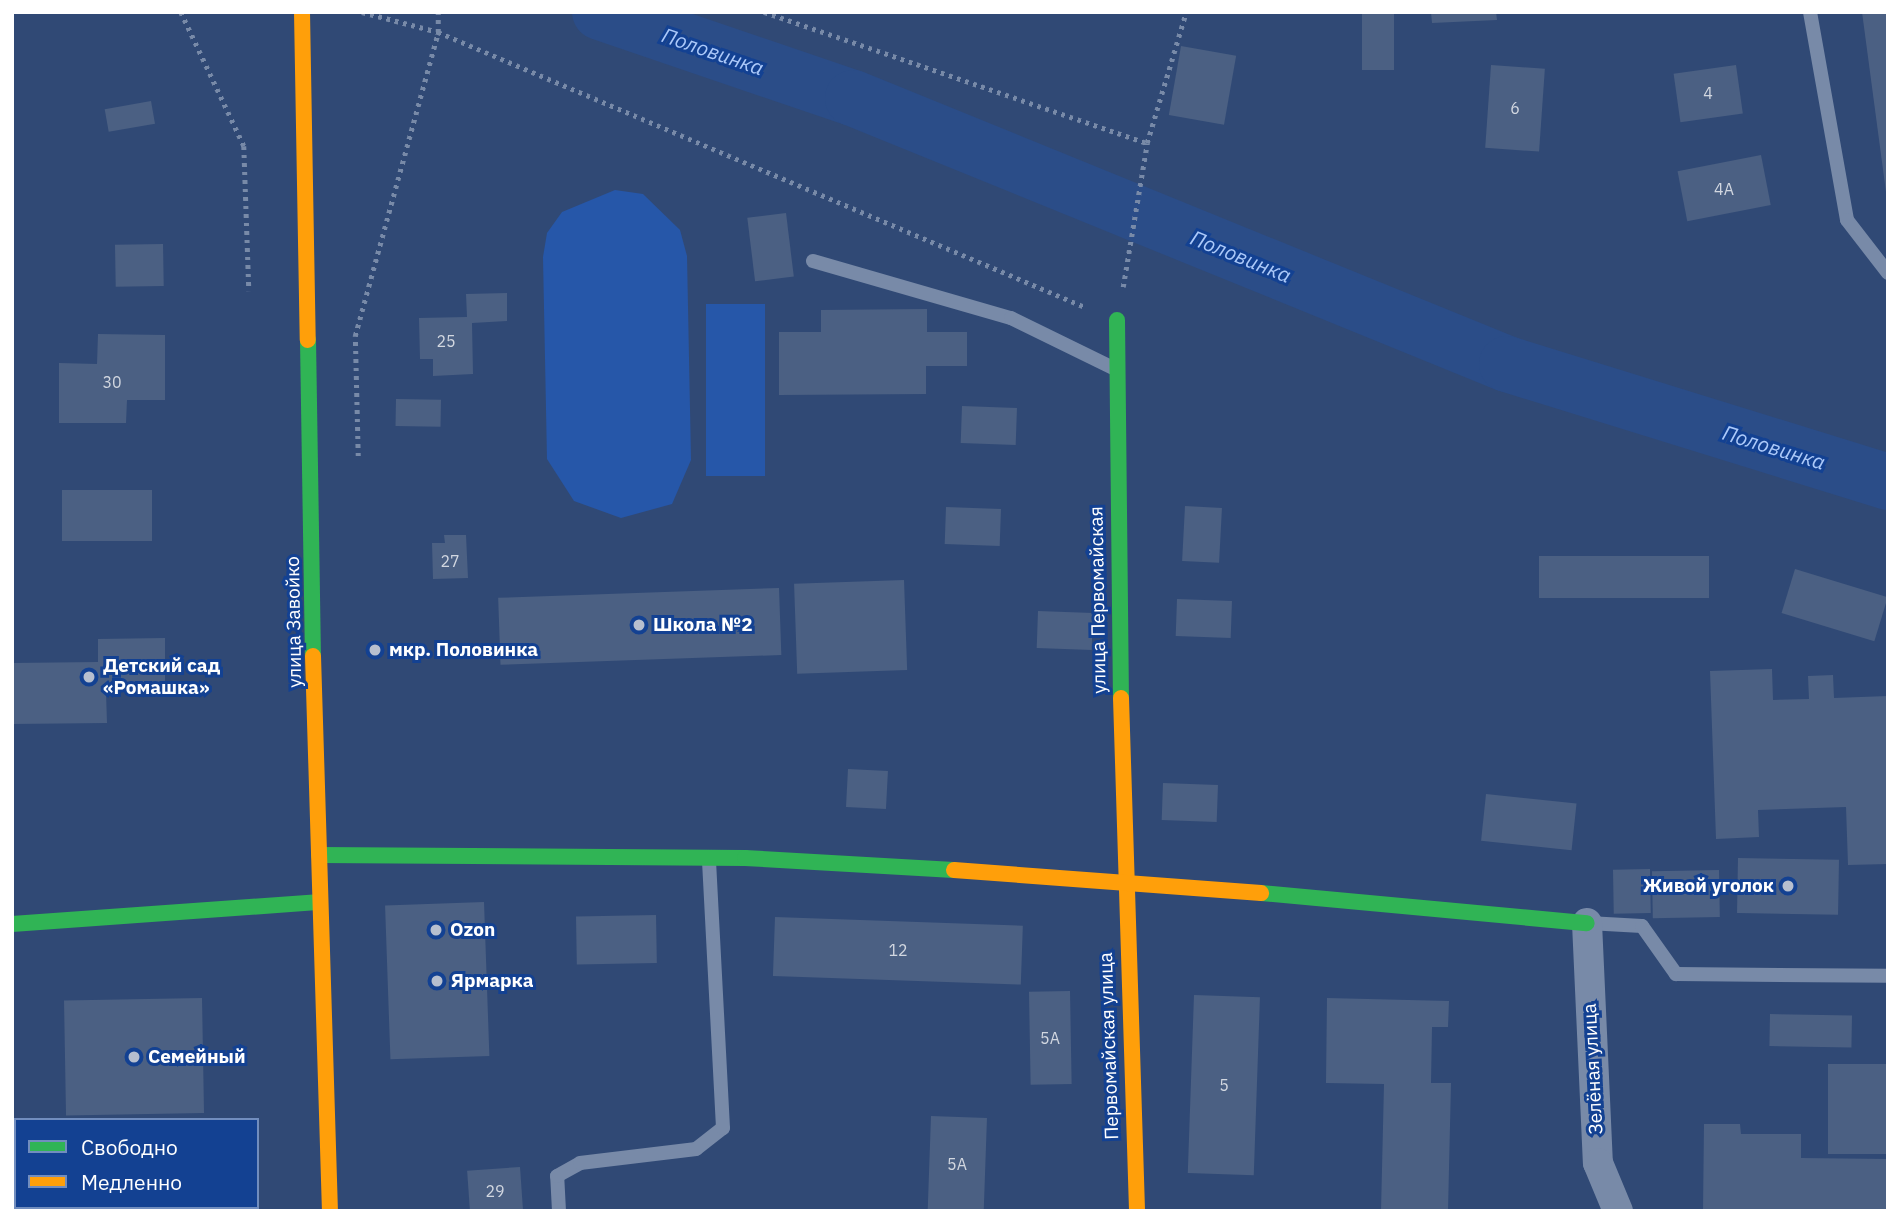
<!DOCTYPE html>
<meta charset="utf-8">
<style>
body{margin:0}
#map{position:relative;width:1900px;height:1223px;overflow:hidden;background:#304975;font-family:"IBM Plex Sans",sans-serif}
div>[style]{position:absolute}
.green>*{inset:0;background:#2657a9;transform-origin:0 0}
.river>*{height:56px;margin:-28px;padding:0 28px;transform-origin:28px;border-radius:28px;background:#2b4d88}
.building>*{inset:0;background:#4b6083;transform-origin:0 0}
.path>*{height:4.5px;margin-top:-2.25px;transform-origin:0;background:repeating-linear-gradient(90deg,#788aa8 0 3.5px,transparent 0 8.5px)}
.lane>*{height:14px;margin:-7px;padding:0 7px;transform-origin:7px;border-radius:7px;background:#788aa8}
.street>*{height:30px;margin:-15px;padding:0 15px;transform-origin:15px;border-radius:15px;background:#788aa8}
.fast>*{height:16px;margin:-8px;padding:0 8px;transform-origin:8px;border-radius:8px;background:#30b455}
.slow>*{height:16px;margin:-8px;padding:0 8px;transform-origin:8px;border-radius:8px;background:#ff9f0a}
.dots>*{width:19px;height:19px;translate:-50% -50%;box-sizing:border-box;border:4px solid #134192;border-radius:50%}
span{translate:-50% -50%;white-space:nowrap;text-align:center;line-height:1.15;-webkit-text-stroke:6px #134192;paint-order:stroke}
.number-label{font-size:16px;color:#d2d7e0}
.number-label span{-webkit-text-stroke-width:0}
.street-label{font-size:19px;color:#fff}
.poi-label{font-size:19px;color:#fff;font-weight:700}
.left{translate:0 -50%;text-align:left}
.right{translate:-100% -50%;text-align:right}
.water-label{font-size:21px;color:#acc9f9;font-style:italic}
.frame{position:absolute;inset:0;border:14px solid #fff;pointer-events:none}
.legend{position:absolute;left:14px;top:1118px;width:245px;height:91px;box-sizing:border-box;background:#134192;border:2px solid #718dbe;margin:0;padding:9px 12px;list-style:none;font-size:21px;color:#fff}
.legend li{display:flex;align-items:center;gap:14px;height:35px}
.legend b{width:35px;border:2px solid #718dbe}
</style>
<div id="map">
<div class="green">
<i style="clip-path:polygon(615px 190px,643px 194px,680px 230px,687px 256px,691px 460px,672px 504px,621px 518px,574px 501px,547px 459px,543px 257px,547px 233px,562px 212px)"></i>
<i style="left:706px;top:304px;width:59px;height:172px"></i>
</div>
<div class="river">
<i style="left:600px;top:12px;width:267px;rotate:18.8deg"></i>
<i style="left:853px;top:98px;width:706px;rotate:22.13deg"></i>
<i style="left:1507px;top:364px;width:399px;rotate:17.2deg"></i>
</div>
<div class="building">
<i style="left:1362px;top:12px;width:32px;height:58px"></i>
<i style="clip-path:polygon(1431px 12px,1496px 12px,1497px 20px,1432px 23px)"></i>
<i style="clip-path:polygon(1862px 12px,1888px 12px,1888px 192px,1886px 192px)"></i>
<i style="left:1181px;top:46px;width:56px;height:70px;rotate:10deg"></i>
<i style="left:1491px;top:65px;width:54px;height:83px;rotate:4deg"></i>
<i style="left:1736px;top:65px;width:49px;height:63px;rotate:82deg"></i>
<i style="left:151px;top:101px;width:23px;height:47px;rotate:80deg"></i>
<i style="left:1761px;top:155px;width:51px;height:85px;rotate:79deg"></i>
<i style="left:786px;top:213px;width:64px;height:39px;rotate:83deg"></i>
<i style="left:163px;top:244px;width:42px;height:48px;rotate:89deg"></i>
<i style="clip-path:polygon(507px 293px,507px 321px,472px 323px,473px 374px,433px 376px,433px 359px,420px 359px,419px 318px,467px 317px,466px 294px)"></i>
<i style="clip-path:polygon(927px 309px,927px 332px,967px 332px,967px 366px,926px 366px,926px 394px,779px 395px,779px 332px,821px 332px,821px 310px)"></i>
<i style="clip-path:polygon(98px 334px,165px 335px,165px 400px,127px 400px,126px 423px,59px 423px,59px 363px,97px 364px)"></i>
<i style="left:396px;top:399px;width:45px;height:27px;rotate:1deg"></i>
<i style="left:962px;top:406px;width:55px;height:37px;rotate:2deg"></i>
<i style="left:62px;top:490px;width:90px;height:51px"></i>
<i style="left:1185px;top:506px;width:37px;height:55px;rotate:3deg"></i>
<i style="left:946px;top:507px;width:55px;height:37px;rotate:2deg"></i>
<i style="clip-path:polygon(444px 535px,466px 535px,468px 578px,433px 579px,432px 543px,445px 543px)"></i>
<i style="left:1539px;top:556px;width:170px;height:42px"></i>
<i style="left:1795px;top:569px;width:97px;height:46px;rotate:17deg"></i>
<i style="left:904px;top:580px;width:90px;height:110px;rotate:88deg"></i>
<i style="left:779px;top:588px;width:67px;height:281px;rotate:88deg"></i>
<i style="left:1177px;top:599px;width:55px;height:37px;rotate:2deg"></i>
<i style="left:1038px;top:611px;width:55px;height:37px;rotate:2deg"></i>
<i style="clip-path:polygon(165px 638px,165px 691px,106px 692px,107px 723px,12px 724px,12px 663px,98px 662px,98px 639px)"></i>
<i style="clip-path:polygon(1772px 669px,1773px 700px,1809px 699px,1808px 676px,1833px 675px,1834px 698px,1888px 696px,1888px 864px,1848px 865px,1846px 807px,1758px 810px,1759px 837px,1716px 839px,1710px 671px)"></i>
<i style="left:848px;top:769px;width:40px;height:38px;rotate:3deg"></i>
<i style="left:1163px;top:783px;width:55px;height:37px;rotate:2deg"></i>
<i style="left:1486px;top:794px;width:91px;height:47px;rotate:6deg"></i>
<i style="left:1738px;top:858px;width:101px;height:55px;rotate:1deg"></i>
<i style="left:1650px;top:869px;width:44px;height:37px;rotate:89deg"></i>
<i style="left:1719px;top:870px;width:47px;height:67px;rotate:89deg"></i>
<i style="left:484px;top:902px;width:154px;height:99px;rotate:88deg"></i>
<i style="left:656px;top:915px;width:48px;height:80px;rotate:89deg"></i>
<i style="left:775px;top:917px;width:248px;height:59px;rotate:2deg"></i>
<i style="left:1070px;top:991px;width:93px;height:41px;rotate:89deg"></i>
<i style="left:1194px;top:995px;width:66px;height:178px;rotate:2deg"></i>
<i style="left:202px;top:998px;width:115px;height:138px;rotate:89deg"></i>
<i style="clip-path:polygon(1327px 998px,1449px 1001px,1448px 1027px,1432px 1027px,1431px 1083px,1451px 1083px,1448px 1211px,1381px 1211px,1384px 1084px,1326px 1083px)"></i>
<i style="left:1770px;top:1014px;width:82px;height:32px;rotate:1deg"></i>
<i style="left:1828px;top:1064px;width:60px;height:90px"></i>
<i style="left:931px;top:1116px;width:56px;height:95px;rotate:2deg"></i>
<i style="clip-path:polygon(1704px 1124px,1740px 1124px,1741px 1134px,1801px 1134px,1801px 1158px,1888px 1159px,1888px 1211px,1703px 1210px)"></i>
<i style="left:520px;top:1167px;width:44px;height:53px;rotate:86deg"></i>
</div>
<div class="path">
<i style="left:181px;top:12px;width:148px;rotate:64.8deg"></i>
<i style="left:244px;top:146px;width:145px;rotate:88deg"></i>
<i style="left:362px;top:12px;width:79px;rotate:14.7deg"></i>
<i style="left:438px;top:32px;width:703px;rotate:23.03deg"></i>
<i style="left:764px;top:12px;width:405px;rotate:18.9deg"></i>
<i style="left:1123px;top:287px;width:146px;rotate:-80.5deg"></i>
<i style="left:1147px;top:143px;width:137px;rotate:-73.4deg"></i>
<i style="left:358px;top:456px;width:120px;rotate:-91.4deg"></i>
<i style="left:355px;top:336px;width:315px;rotate:-74.7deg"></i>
<i style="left:438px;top:32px;width:20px;rotate:-90deg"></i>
</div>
<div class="lane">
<i style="left:1810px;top:12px;width:211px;rotate:79.9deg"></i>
<i style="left:1847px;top:220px;width:67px;rotate:52.3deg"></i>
<i style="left:813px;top:261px;width:206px;rotate:16.1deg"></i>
<i style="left:1011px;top:318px;width:116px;rotate:26.1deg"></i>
<i style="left:1588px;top:923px;width:54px;rotate:3.2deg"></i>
<i style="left:1642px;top:926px;width:59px;rotate:54.7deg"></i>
<i style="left:1676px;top:974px;width:212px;rotate:0.5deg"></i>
<i style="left:559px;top:1211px;width:35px;rotate:-93deg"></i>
<i style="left:557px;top:1176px;width:26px;rotate:-29deg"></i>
<i style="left:580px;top:1163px;width:117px;rotate:-6.9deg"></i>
<i style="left:696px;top:1149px;width:34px;rotate:-38deg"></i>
<i style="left:723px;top:1128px;width:269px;rotate:-93deg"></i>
</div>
<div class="street">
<i style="left:1587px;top:923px;width:240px;rotate:87.4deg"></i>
<i style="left:1598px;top:1163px;width:52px;rotate:67.4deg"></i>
</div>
<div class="fast">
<i style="left:1117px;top:320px;width:378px;rotate:89.4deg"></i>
<i style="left:308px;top:340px;width:316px;rotate:89.1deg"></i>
<i style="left:319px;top:855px;width:426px;rotate:0.4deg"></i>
<i style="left:745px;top:858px;width:209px;rotate:3.3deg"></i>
<i style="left:1261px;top:893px;width:327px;rotate:5.3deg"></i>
<i style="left:12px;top:924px;width:306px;rotate:-4.1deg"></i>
</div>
<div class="slow">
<i style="left:302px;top:12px;width:328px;rotate:89deg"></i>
<i style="left:313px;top:656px;width:555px;rotate:88.25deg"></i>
<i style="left:1121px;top:698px;width:513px;rotate:88.21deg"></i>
<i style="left:954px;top:870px;width:308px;rotate:4.3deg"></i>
</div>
<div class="dots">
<i style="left:639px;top:625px;background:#b7bfcf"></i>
<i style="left:375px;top:650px;background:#b7bfcf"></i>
<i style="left:89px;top:677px;background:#b7bfcf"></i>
<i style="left:1788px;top:886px;background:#b7bfcf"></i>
<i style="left:436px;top:930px;background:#b7bfcf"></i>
<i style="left:437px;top:981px;background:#b7bfcf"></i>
<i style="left:134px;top:1057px;background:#b7bfcf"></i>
</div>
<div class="number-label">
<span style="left:1708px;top:93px">4</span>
<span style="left:1515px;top:108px">6</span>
<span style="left:1724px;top:189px">4А</span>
<span style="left:446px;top:341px">25</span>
<span style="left:112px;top:382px">30</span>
<span style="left:450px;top:561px">27</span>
<span style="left:898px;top:950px">12</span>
<span style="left:1050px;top:1038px">5А</span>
<span style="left:1224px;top:1085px">5</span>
<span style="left:957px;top:1164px">5А</span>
<span style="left:495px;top:1191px">29</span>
</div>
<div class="street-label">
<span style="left:1098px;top:600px;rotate:-91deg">улица Первомайская</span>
<span style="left:294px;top:622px;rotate:-91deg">улица Завойко</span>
<span style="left:1109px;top:1046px;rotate:-92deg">Первомайская улица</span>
<span style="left:1593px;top:1069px;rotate:-93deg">Зелёная улица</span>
</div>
<div class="poi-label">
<span class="left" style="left:653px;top:625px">Школа №2</span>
<span class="left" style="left:389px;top:650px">мкр. Половинка</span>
<span class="left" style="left:103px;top:677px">Детский сад<br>«Ромашка»</span>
<span class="right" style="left:1774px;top:886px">Живой уголок</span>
<span class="left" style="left:450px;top:930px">Ozon</span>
<span class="left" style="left:451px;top:981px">Ярмарка</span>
<span class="left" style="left:148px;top:1057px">Семейный</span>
</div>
<div class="water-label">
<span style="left:713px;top:51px;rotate:19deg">Половинка</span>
<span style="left:1241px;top:256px;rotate:22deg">Половинка</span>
<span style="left:1774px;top:447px;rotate:17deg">Половинка</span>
</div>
<div class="frame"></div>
<ul class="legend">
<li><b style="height:9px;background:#30b455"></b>Свободно</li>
<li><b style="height:9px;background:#ff9f0a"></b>Медленно</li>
</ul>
</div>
